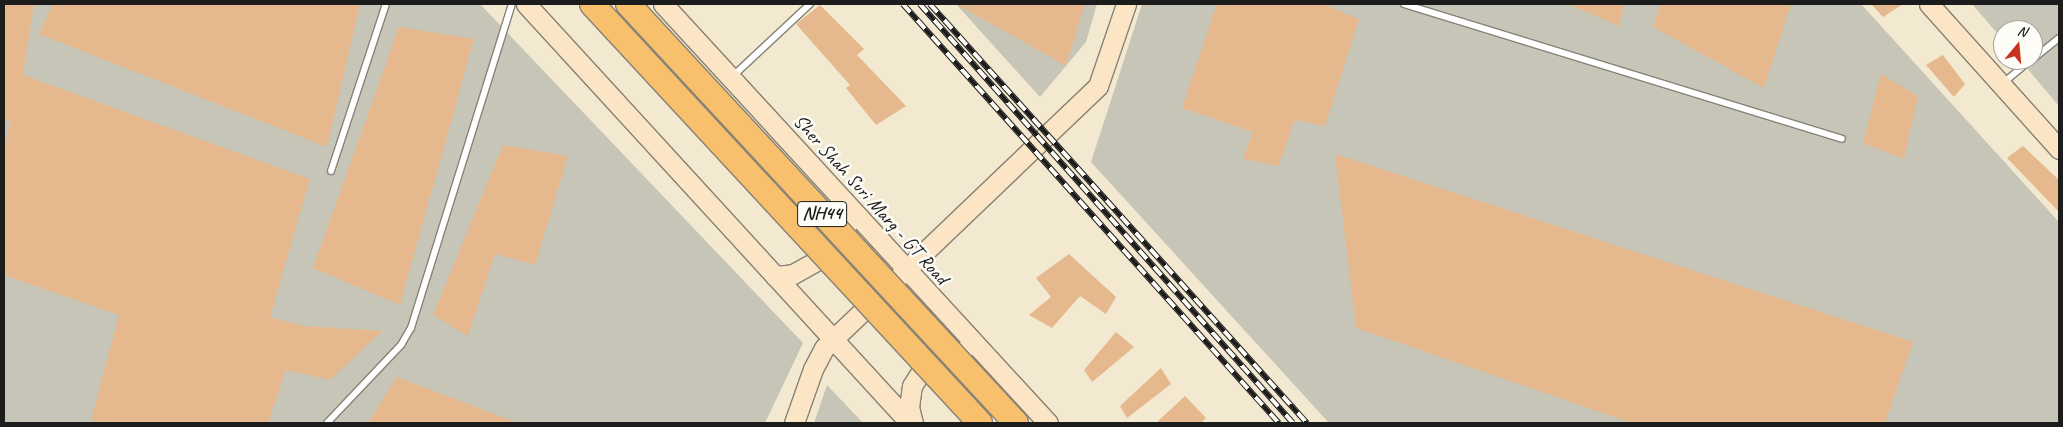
<!DOCTYPE html>
<style>
body{margin:0}
#map{position:relative;width:2063px;height:427px;overflow:hidden;background:#f2e9d0;font-family:Caveat,sans-serif}
div>[style]{position:absolute}
.industrial>*{inset:0;background:#c6c5b8}
.building>*{inset:0;background:#e5b98d}
.roads{filter:drop-shadow(1px 0 #878276) drop-shadow(-1px 0 #878276) drop-shadow(0 1px #878276) drop-shadow(0 -1px #878276)}
.lane>*{height:6px;margin:-3px;padding:0 3px;transform-origin:3px;border-radius:3px;background:#fff}
.secondary>*{height:19px;margin:-9.5px;padding:0 9.5px;transform-origin:9.5px;border-radius:9.5px;background:#fce5c4}
.rail>*{height:5.5px;margin-top:-2.75px;transform-origin:0;background:repeating-linear-gradient(90deg,#fdfcf7 0 11px,#1c1c1c 0 22px);box-sizing:border-box;border-block:1px solid #1c1c1c}
.bridges{filter:drop-shadow(1px 0 #878276) drop-shadow(-1px 0 #878276) drop-shadow(0 1px #878276) drop-shadow(0 -1px #878276)}
.highway-bridge>*{height:24px;margin:-12px;padding:0 12px;transform-origin:12px;border-radius:12px;background:#f8bf6c}
span{translate:-50% -50%;white-space:nowrap;text-align:center;line-height:1.15;-webkit-text-stroke:5px #fdfcf7;paint-order:stroke}
.shield-label span{padding:1px 4px;background:#fdfcf7;border:1px solid;border-radius:4px;-webkit-text-stroke-width:0}
.shield-label{font-size:19px;color:#1c1c1c;font-weight:700}
.street-label{font-size:20px;color:#1c1c1c}
.frame{position:absolute;inset:0;border:5px solid #1c1c1c;pointer-events:none}
.north{position:absolute;left:1993px;top:20px;width:50px;height:50px;box-sizing:border-box;background:#fdfcf7;border:1px solid #a3a29f;border-radius:50%;rotate:17deg;font-size:14px;font-weight:700;line-height:20px;text-align:center;color:#1c1c1c}
.north::after{content:'';display:block;margin:auto;width:18px;height:22px;background:#c8321e;clip-path:polygon(50% 0,100% 100%,50% 72%,0 100%)}
</style>
<div id="map">
<div class="industrial">
<i style="clip-path:polygon(4px 4px,480px 4px,803px 343px,765px 423px,4px 423px)"></i>
<i style="clip-path:polygon(956px 4px,1097px 4px,1086px 42px,1040px 97px)"></i>
<i style="clip-path:polygon(1142px 4px,1861px 4px,2059px 222px,2059px 423px,1329px 423px,1091px 162px)"></i>
<i style="clip-path:polygon(1972px 4px,2059px 4px,2059px 106px,2020px 60px,2033px 60px,2033px 30px,2003px 30px,2003px 40px)"></i>
<i style="clip-path:polygon(827px 385px,863px 423px,814px 423px)"></i>
</div>
<div class="building">
<i style="clip-path:polygon(4px 4px,34px 4px,23px 75px,310px 179px,270px 317px,304px 326px,382px 331px,330px 380px,286px 370px,268px 423px,100px 423px,91px 420px,119px 315px,4px 275px,4px 146px,11px 122px,4px 120px)"></i>
<i style="clip-path:polygon(53px 4px,360px 4px,327px 147px,39px 34px)"></i>
<i style="clip-path:polygon(956px 4px,1085px 4px,1066px 66px)"></i>
<i style="clip-path:polygon(1217px 4px,1323px 4px,1359px 19px,1325px 126px,1295px 120px,1278px 166px,1243px 159px,1253px 132px,1182px 108px)"></i>
<i style="clip-path:polygon(1568px 4px,1624px 4px,1619px 26px)"></i>
<i style="clip-path:polygon(1660px 4px,1791px 4px,1764px 88px,1653px 27px)"></i>
<i style="clip-path:polygon(1871px 4px,1903px 4px,1883px 17px)"></i>
<i style="clip-path:polygon(820px 5px,864px 49px,857px 55px,906px 106px,876px 125px,846px 88px,850px 85px,796px 24px)"></i>
<i style="clip-path:polygon(399px 27px,474px 39px,400px 305px,313px 268px)"></i>
<i style="clip-path:polygon(1943px 55px,1965px 84px,1954px 97px,1926px 65px)"></i>
<i style="clip-path:polygon(1881px 74px,1918px 96px,1904px 159px,1863px 143px)"></i>
<i style="clip-path:polygon(503px 145px,568px 156px,535px 265px,495px 254px,468px 336px,433px 315px)"></i>
<i style="clip-path:polygon(2023px 146px,2059px 180px,2059px 212px,2007px 158px)"></i>
<i style="clip-path:polygon(1335px 154px,1913px 342px,1885px 423px,1632px 423px,1356px 328px)"></i>
<i style="clip-path:polygon(1069px 254px,1116px 297px,1106px 314px,1080px 296px,1052px 328px,1029px 315px,1051px 297px,1036px 278px)"></i>
<i style="clip-path:polygon(1116px 332px,1134px 347px,1092px 382px,1084px 370px)"></i>
<i style="clip-path:polygon(1161px 368px,1171px 384px,1127px 418px,1120px 406px)"></i>
<i style="clip-path:polygon(397px 377px,515px 422px,514px 423px,368px 423px)"></i>
<i style="clip-path:polygon(1185px 396px,1206px 418px,1201px 423px,1156px 423px)"></i>
</div>
<div class="roads">
<div class="lane">
<i style="left:1404px;top:4px;width:458px;rotate:17.1deg"></i>
<i style="left:2033px;top:59px;width:33px;rotate:-39deg"></i>
<i style="left:733px;top:76px;width:105px;rotate:-43.1deg"></i>
<i style="left:2002px;top:84px;width:38px;rotate:-40deg"></i>
<i style="left:331px;top:171px;width:176px;rotate:-71.8deg"></i>
<i style="left:327px;top:423px;width:108px;rotate:-46.5deg"></i>
<i style="left:401px;top:345px;width:20px;rotate:-60deg"></i>
<i style="left:411px;top:328px;width:339px;rotate:-72.7deg"></i>
</div>
<div class="secondary">
<i style="left:526px;top:4px;width:568px;rotate:47.5deg"></i>
<i style="left:663px;top:4px;width:569px;rotate:47.42deg"></i>
<i style="left:1929px;top:4px;width:195px;rotate:48.1deg"></i>
<i style="left:775px;top:276px;width:18px;rotate:-6deg"></i>
<i style="left:793px;top:274px;width:35px;rotate:-29deg"></i>
<i style="left:824px;top:257px;width:18px;rotate:-45deg"></i>
<i style="left:837px;top:244px;width:22px;rotate:-63deg"></i>
<i style="left:794px;top:423px;width:57px;rotate:-70.6deg"></i>
<i style="left:813px;top:369px;width:24px;rotate:-62deg"></i>
<i style="left:824px;top:348px;width:379px;rotate:-43.7deg"></i>
<i style="left:1098px;top:86px;width:87px;rotate:-71.1deg"></i>
<i style="left:913px;top:423px;width:16px;rotate:-104deg"></i>
<i style="left:909px;top:407px;width:21px;rotate:-82deg"></i>
<i style="left:912px;top:386px;width:22px;rotate:-58deg"></i>
<i style="left:924px;top:367px;width:21px;rotate:-35deg"></i>
<i style="left:941px;top:355px;width:22px;rotate:-10deg"></i>
</div>
</div>
<div class="rail">
<i style="left:903px;top:4px;width:563px;rotate:48.1deg"></i>
<i style="left:920px;top:4px;width:561px;rotate:48.32deg"></i>
<i style="left:930px;top:4px;width:564px;rotate:48.02deg"></i>
</div>
<div class="bridges">
<div class="highway-bridge">
<i style="left:592px;top:4px;width:571px;rotate:47.2deg"></i>
<i style="left:628px;top:4px;width:571px;rotate:47.2deg"></i>
</div>
</div>
<div class="shield-label">
<span style="left:822px;top:214px">NH44</span>
</div>
<div class="street-label">
<span style="left:871px;top:199px;rotate:48deg">Sher Shah Suri Marg - GT Road</span>
</div>
<div class="frame"></div>
<div class="north">N</div>
</div>
